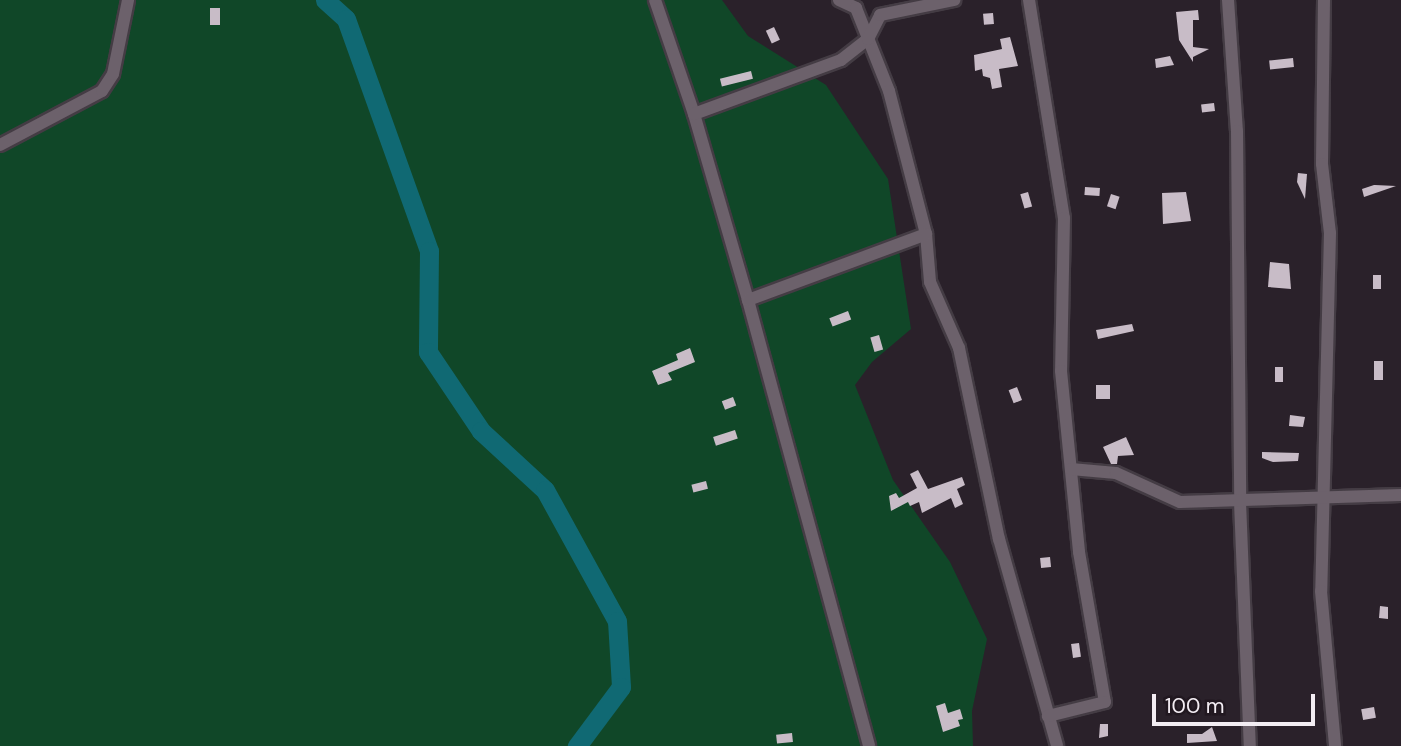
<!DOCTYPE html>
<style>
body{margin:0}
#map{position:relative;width:1401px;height:746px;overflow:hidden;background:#2a212a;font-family:"DM Sans",sans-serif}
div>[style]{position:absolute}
.green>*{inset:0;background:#104728}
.river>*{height:19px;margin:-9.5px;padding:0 9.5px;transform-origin:9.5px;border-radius:9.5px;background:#106973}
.building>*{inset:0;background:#c8bcc7;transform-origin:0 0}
.roads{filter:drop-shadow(2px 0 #443c44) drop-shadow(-2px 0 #443c44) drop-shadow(0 2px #443c44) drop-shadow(0 -2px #443c44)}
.minor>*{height:12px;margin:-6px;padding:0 6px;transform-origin:6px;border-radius:6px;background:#6c616b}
span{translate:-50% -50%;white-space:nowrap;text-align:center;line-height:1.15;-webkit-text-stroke:7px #211820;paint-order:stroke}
.scale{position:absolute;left:1152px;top:694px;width:163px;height:32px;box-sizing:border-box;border:4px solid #f3edf3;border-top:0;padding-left:9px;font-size:21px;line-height:24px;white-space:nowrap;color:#f3edf3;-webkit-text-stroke:5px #211820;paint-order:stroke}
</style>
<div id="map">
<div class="green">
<i style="clip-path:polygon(0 0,722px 0,748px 36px,826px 85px,888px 179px,911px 329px,872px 362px,855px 385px,893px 480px,950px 562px,987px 639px,972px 711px,973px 746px,0 746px)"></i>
</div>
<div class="river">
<i style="left:325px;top:0;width:28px;rotate:42deg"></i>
<i style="left:346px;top:19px;width:246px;rotate:70.3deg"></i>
<i style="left:429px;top:251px;width:101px;rotate:90.6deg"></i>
<i style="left:428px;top:352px;width:95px;rotate:56.1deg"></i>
<i style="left:481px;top:431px;width:87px;rotate:42.7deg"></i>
<i style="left:545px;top:490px;width:149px;rotate:61.2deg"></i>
<i style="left:617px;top:621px;width:66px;rotate:86.5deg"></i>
<i style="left:621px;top:687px;width:74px;rotate:126.7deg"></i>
</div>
<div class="building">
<i style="left:210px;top:8px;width:10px;height:17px"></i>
<i style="clip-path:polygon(1198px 10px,1199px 20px,1193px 20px,1193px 47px,1209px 49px,1193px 57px,1193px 62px,1179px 40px,1176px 12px)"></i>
<i style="left:993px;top:13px;width:11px;height:10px;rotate:85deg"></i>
<i style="left:774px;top:27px;width:14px;height:9px;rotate:65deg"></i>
<i style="clip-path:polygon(1010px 37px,1018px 66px,999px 69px,1002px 87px,992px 89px,990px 78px,983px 76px,982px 69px,975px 71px,974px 55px,1002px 49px,1000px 39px)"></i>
<i style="clip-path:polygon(1170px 56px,1174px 65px,1156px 68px,1155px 59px)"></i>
<i style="left:1293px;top:58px;width:9px;height:24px;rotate:84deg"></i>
<i style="left:751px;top:71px;width:8px;height:32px;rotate:76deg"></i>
<i style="left:1214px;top:103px;width:8px;height:13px;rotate:83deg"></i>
<i style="clip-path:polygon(1298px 173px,1307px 174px,1305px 199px,1297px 182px)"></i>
<i style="clip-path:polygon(1374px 185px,1375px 185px,1396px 186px,1364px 197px,1362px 189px)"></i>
<i style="left:1085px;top:187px;width:15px;height:8px;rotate:4deg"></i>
<i style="left:1028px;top:192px;width:15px;height:8px;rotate:74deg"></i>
<i style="clip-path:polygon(1186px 192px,1191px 221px,1163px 224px,1162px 193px)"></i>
<i style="left:1111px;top:194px;width:9px;height:13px;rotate:18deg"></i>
<i style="clip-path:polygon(1270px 262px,1289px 264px,1291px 289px,1268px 287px)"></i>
<i style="left:1373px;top:275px;width:8px;height:14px"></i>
<i style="left:848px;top:311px;width:9px;height:20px;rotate:69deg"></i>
<i style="clip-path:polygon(1132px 324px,1134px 331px,1098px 339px,1096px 330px)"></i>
<i style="left:879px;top:335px;width:15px;height:9px;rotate:74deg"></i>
<i style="clip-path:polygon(690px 348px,695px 362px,668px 373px,672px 380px,658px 385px,652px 371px,678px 360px,676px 354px)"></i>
<i style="left:1374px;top:361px;width:9px;height:19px"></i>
<i style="left:1275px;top:367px;width:8px;height:15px"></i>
<i style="left:1110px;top:385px;width:14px;height:14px;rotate:90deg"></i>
<i style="left:1017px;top:387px;width:14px;height:9px;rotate:69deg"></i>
<i style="left:733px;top:397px;width:9px;height:12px;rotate:69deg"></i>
<i style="clip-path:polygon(1290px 415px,1305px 417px,1303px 427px,1289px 426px)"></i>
<i style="left:735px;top:430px;width:9px;height:23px;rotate:72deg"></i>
<i style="clip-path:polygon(1126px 437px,1134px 455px,1118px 456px,1117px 464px,1111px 464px,1103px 447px)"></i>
<i style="clip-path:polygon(1262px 452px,1299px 453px,1298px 461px,1273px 462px,1262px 458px)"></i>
<i style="clip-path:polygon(918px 470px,928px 489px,962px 477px,965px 485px,957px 489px,963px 504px,955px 508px,951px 498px,922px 513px,919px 502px,910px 506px,908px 502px,891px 511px,889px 496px,896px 493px,899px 498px,917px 488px,910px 474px)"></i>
<i style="left:706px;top:481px;width:8px;height:15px;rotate:76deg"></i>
<i style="left:1050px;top:557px;width:10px;height:10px;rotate:84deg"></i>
<i style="clip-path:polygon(1380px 606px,1388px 607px,1388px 619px,1379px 618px)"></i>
<i style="left:1079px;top:643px;width:14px;height:8px;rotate:82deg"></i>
<i style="clip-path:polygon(945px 703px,948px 713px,960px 709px,963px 719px,958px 720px,960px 726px,943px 732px,936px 706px)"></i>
<i style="left:1374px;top:707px;width:11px;height:13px;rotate:80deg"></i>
<i style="clip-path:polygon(1100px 724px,1108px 724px,1108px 736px,1099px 738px)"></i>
<i style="clip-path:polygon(1212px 727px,1217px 741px,1187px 743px,1187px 734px,1202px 734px)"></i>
<i style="left:792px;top:733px;width:9px;height:16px;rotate:84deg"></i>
</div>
<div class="roads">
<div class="minor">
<i style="left:655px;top:0;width:120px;rotate:71.1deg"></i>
<i style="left:694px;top:114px;width:194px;rotate:73.8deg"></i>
<i style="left:748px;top:300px;width:462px;rotate:74.8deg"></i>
<i style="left:839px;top:0;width:19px;rotate:25deg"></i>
<i style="left:856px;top:8px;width:89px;rotate:68.3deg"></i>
<i style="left:889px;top:91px;width:148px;rotate:75.5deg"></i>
<i style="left:926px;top:234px;width:48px;rotate:85.2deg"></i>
<i style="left:930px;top:282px;width:72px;rotate:66.3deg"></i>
<i style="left:959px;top:348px;width:195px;rotate:78.2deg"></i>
<i style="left:999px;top:539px;width:215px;rotate:74.3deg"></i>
<i style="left:1029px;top:0;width:221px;rotate:80.9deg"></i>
<i style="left:1064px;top:218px;width:153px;rotate:91.1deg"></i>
<i style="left:1061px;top:371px;width:182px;rotate:84.3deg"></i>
<i style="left:1079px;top:552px;width:152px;rotate:80.2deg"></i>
<i style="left:1105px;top:702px;width:59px;rotate:166.2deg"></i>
<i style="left:1228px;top:0;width:131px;rotate:86.1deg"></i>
<i style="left:1237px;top:131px;width:371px;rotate:89.5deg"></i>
<i style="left:1240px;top:502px;width:244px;rotate:87.7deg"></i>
<i style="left:1324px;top:0;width:164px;rotate:90.7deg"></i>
<i style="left:1322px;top:164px;width:69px;rotate:83.4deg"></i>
<i style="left:1330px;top:233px;width:358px;rotate:91.4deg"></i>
<i style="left:1321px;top:591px;width:156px;rotate:84.8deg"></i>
<i style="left:694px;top:114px;width:157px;rotate:-20.2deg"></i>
<i style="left:841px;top:60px;width:34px;rotate:-38deg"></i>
<i style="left:868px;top:39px;width:27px;rotate:-63deg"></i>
<i style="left:880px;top:15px;width:76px;rotate:-11.5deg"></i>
<i style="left:0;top:145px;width:115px;rotate:-27.9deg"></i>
<i style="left:102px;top:91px;width:20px;rotate:-57deg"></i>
<i style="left:113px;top:74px;width:76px;rotate:-78.5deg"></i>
<i style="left:748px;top:300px;width:190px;rotate:-20.3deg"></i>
<i style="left:1071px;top:469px;width:45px;rotate:5.1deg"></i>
<i style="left:1116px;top:473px;width:70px;rotate:24.4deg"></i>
<i style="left:1180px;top:502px;width:221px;rotate:-1.8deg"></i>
</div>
</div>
<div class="scale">100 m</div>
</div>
